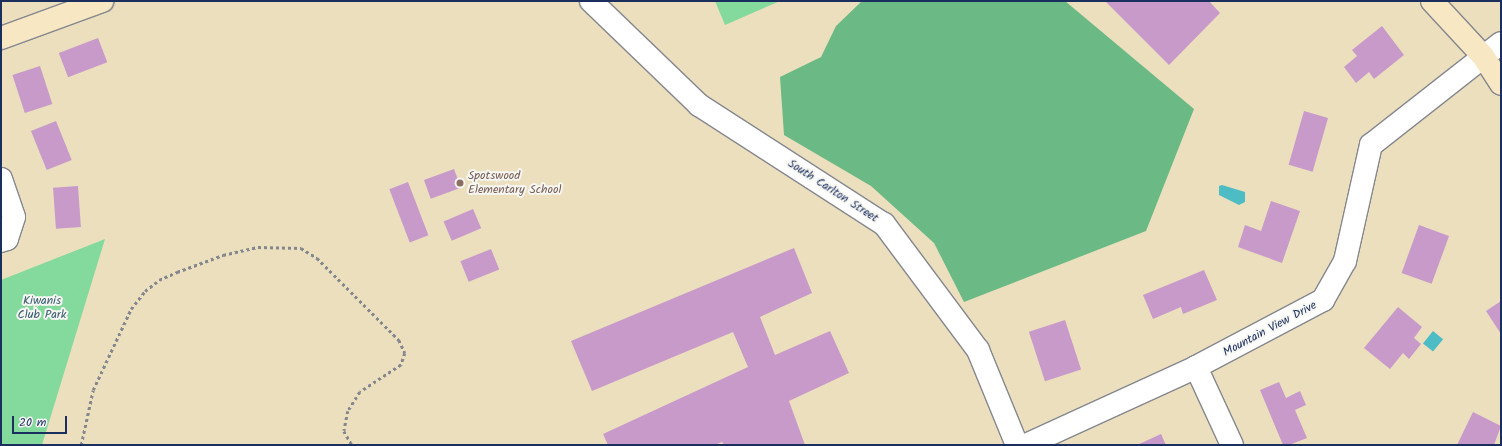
<!DOCTYPE html>
<style>
body{margin:0}
#map{position:relative;width:1502px;height:446px;overflow:hidden;background:#ecdfbe;font-family:Kalam,sans-serif}
div>[style]{position:absolute}
.green>*{inset:0;background:#84d99c}
.forest>*{inset:0;background:#6bb984}
.water>*{inset:0;background:#4dbcc4;transform-origin:0 0}
.building>*{inset:0;background:#c79aca;transform-origin:0 0}
.path>*{height:2.5px;margin-top:-1.25px;transform-origin:0;background:repeating-linear-gradient(90deg,#84878e 0 3px,transparent 0 6px)}
.roads{filter:drop-shadow(1px 0 #84878e) drop-shadow(-1px 0 #84878e) drop-shadow(0 1px #84878e) drop-shadow(0 -1px #84878e)}
.minor>*{height:22px;margin:-11px;padding:0 11px;transform-origin:11px;border-radius:11px;background:#fff}
.secondary>*{height:22px;margin:-11px;padding:0 11px;transform-origin:11px;border-radius:11px;background:#f8e7c3}
.dots>*{width:11px;height:11px;translate:-50% -50%;box-sizing:border-box;border:2px solid #f6f6f2;border-radius:50%}
span{translate:-50% -50%;white-space:nowrap;text-align:center;line-height:1.15;-webkit-text-stroke:4px #f6f6f2;paint-order:stroke}
.education-label{font-size:12px;color:#785e54}
.left{translate:0 -50%;text-align:left}
.street-label{font-size:12px;color:#1b2f5e}
.park-label{font-size:12px;color:#355a6e}
.frame{position:absolute;inset:0;border:2px solid #1b2f5e;pointer-events:none}
.scale{position:absolute;left:12px;top:416px;width:55px;height:18px;box-sizing:border-box;border:2px solid #1b2f5e;border-top:0;padding-left:5px;font-size:12px;line-height:14px;white-space:nowrap;color:#1b2f5e;-webkit-text-stroke:3px #f6f6f2;paint-order:stroke}
</style>
<div id="map">
<div class="green">
<i style="clip-path:polygon(715px 1px,780px 1px,725px 25px)"></i>
<i style="clip-path:polygon(105px 239px,42px 445px,1px 445px,1px 280px)"></i>
</div>
<div class="forest">
<i style="clip-path:polygon(862px 1px,1065px 1px,1194px 109px,1146px 231px,964px 302px,934px 243px,871px 186px,784px 135px,780px 77px,821px 57px,836px 26px)"></i>
</div>
<div class="water">
<i style="clip-path:polygon(1222px 185px,1245px 192px,1245px 202px,1239px 205px,1219px 195px,1219px 186px)"></i>
<i style="left:1433px;top:331px;width:13px;height:16px;rotate:39deg"></i>
</div>
<div class="building">
<i style="clip-path:polygon(1105px 1px,1209px 1px,1220px 13px,1169px 65px)"></i>
<i style="clip-path:polygon(1382px 26px,1404px 55px,1374px 79px,1369px 72px,1356px 83px,1344px 67px,1357px 56px,1352px 50px)"></i>
<i style="left:98px;top:38px;width:26px;height:42px;rotate:69deg"></i>
<i style="left:40px;top:66px;width:40px;height:29px;rotate:72deg"></i>
<i style="left:1304px;top:111px;width:25px;height:56px;rotate:16deg"></i>
<i style="left:56px;top:121px;width:42px;height:27px;rotate:68deg"></i>
<i style="left:454px;top:169px;width:20px;height:32px;rotate:70deg"></i>
<i style="left:408px;top:182px;width:57px;height:20px;rotate:69deg"></i>
<i style="left:78px;top:186px;width:41px;height:25px;rotate:86deg"></i>
<i style="clip-path:polygon(1271px 201px,1300px 211px,1282px 263px,1238px 247px,1245px 225px,1261px 231px)"></i>
<i style="left:473px;top:209px;width:21px;height:32px;rotate:67deg"></i>
<i style="left:1419px;top:225px;width:32px;height:51px;rotate:20deg"></i>
<i style="clip-path:polygon(794px 248px,812px 293px,760px 317px,775px 355px,830px 331px,849px 373px,789px 401px,805px 445px,724px 445px,722px 442px,715px 445px,608px 445px,603px 434px,748px 367px,733px 332px,592px 391px,571px 341px)"></i>
<i style="left:491px;top:249px;width:22px;height:33px;rotate:68deg"></i>
<i style="clip-path:polygon(1204px 270px,1217px 300px,1183px 314px,1181px 307px,1153px 319px,1143px 295px)"></i>
<i style="clip-path:polygon(1501px 301px,1501px 334px,1486px 311px)"></i>
<i style="clip-path:polygon(1398px 307px,1422px 327px,1414px 338px,1421px 344px,1409px 359px,1403px 353px,1390px 369px,1364px 348px)"></i>
<i style="left:1065px;top:320px;width:52px;height:38px;rotate:72deg"></i>
<i style="clip-path:polygon(1279px 382px,1286px 398px,1300px 391px,1306px 405px,1295px 410px,1307px 438px,1289px 445px,1283px 445px,1260px 390px)"></i>
<i style="clip-path:polygon(1473px 412px,1501px 426px,1494px 445px,1457px 445px)"></i>
<i style="clip-path:polygon(1161px 434px,1166px 445px,1137px 445px)"></i>
</div>
<div class="path">
<i style="left:81px;top:445px;width:56px;rotate:-77.7deg"></i>
<i style="left:93px;top:390px;width:89px;rotate:-64.9deg"></i>
<i style="left:131px;top:309px;width:23px;rotate:-52deg"></i>
<i style="left:145px;top:291px;width:18px;rotate:-38deg"></i>
<i style="left:159px;top:280px;width:20px;rotate:-24deg"></i>
<i style="left:177px;top:272px;width:49px;rotate:-20.3deg"></i>
<i style="left:223px;top:255px;width:36px;rotate:-13deg"></i>
<i style="left:258px;top:247px;width:43px;rotate:1.3deg"></i>
<i style="left:301px;top:248px;width:19px;rotate:32deg"></i>
<i style="left:317px;top:258px;width:116px;rotate:45deg"></i>
<i style="left:399px;top:340px;width:14px;rotate:65deg"></i>
<i style="left:405px;top:353px;width:13px;rotate:108deg"></i>
<i style="left:401px;top:365px;width:49px;rotate:146.6deg"></i>
<i style="left:360px;top:392px;width:22px;rotate:122deg"></i>
<i style="left:348px;top:411px;width:20px;rotate:101deg"></i>
<i style="left:344px;top:431px;width:16px;rotate:60deg"></i>
</div>
<div class="roads">
<div class="minor">
<i style="left:591px;top:1px;width:150px;rotate:43.9deg"></i>
<i style="left:699px;top:105px;width:220px;rotate:32.8deg"></i>
<i style="left:884px;top:224px;width:157px;rotate:53.3deg"></i>
<i style="left:978px;top:350px;width:103px;rotate:67.7deg"></i>
<i style="left:1px;top:179px;width:40px;rotate:71.1deg"></i>
<i style="left:14px;top:217px;width:23px;rotate:108deg"></i>
<i style="left:7px;top:239px;width:6px;rotate:162deg"></i>
<i style="left:1196px;top:367px;width:86px;rotate:65.2deg"></i>
<i style="left:1026px;top:445px;width:187px;rotate:-24.6deg"></i>
<i style="left:1196px;top:367px;width:144px;rotate:-27.8deg"></i>
<i style="left:1323px;top:300px;width:45px;rotate:-60.6deg"></i>
<i style="left:1345px;top:261px;width:119px;rotate:-77.4deg"></i>
<i style="left:1371px;top:145px;width:165px;rotate:-38.1deg"></i>
</div>
<div class="secondary">
<i style="left:1432px;top:1px;width:75px;rotate:47.2deg"></i>
<i style="left:1483px;top:56px;width:33px;rotate:57deg"></i>
<i style="left:1px;top:38px;width:108px;rotate:-20.1deg"></i>
</div>
</div>
<div class="dots">
<i style="left:460px;top:183px;background:#8d6e63"></i>
</div>
<div class="education-label">
<span class="left" style="left:468px;top:183px">Spotswood<br>Elementary School</span>
</div>
<div class="street-label">
<span style="left:833px;top:191px;rotate:33deg">South Carlton Street</span>
<span style="left:1270px;top:329px;rotate:-28deg">Mountain View Drive</span>
</div>
<div class="park-label">
<span style="left:42px;top:308px">Kiwanis<br>Club Park</span>
</div>
<div class="frame"></div>
<div class="scale">20 m</div>
</div>
